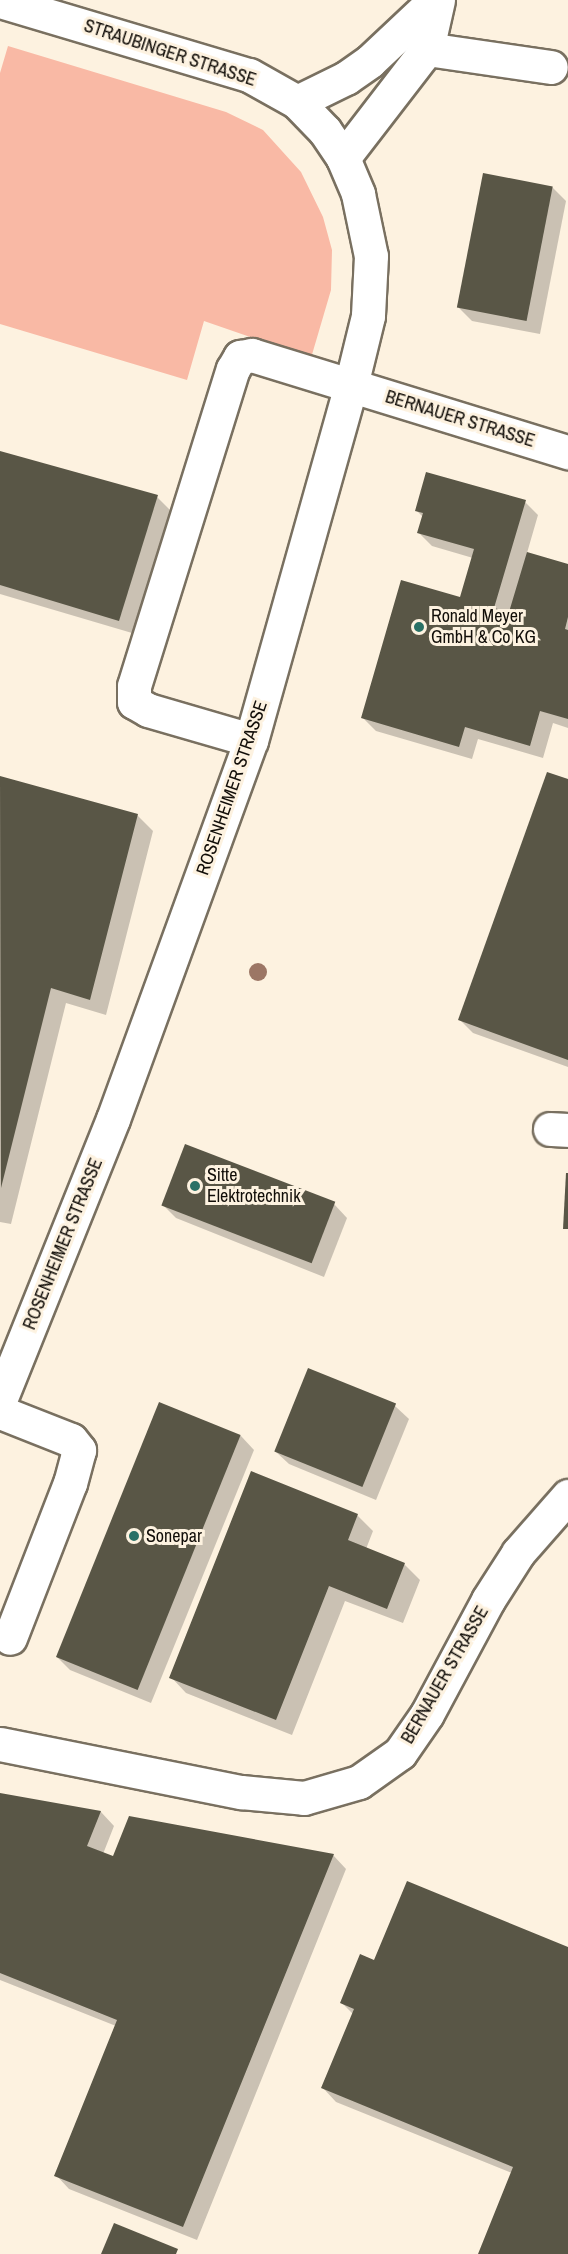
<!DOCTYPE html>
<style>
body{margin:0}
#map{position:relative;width:568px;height:2254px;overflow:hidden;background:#fdf2e0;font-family:"Archivo Narrow",sans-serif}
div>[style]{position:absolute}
.green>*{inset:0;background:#f9b9a5}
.shadow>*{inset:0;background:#0003}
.building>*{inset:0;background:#595646;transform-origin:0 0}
.roads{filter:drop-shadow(2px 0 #797060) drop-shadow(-2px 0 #797060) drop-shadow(0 2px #797060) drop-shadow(0 -2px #797060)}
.minor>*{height:33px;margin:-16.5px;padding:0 16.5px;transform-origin:16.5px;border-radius:16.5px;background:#fff}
.trees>*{width:18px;height:18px;margin:-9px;border-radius:50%;background:#9c7665}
.dots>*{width:16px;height:16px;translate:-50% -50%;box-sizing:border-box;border:3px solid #fdf2e0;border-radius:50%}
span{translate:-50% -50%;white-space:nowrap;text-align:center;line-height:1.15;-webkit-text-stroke:6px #fdf2e0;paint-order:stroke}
.street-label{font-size:18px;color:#110d08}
.poi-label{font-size:18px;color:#110d08}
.left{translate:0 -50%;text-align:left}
</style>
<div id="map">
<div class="green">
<i style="clip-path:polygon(8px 46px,226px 112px,263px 130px,301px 172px,323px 217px,332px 250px,331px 290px,311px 358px,204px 321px,187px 380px,0 324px,0 73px)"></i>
</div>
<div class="shadow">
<i style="clip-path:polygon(552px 187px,566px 201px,540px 334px,472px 321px,459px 308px)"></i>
<i style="clip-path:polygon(0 452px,157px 497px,170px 510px,132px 633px,0 594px)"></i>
<i style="clip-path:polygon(525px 502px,538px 515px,527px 553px,568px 565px,568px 728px,553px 723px,543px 758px,478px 739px,472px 759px,376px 731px,363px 718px,461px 599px,473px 558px,432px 546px,419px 533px,423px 517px,416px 510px)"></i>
<i style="clip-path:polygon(0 778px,137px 815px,153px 831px,106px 1015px,66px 1003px,11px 1224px,0 1222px)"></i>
<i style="clip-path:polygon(568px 781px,568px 1067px,473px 1033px,460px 1020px)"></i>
<i style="clip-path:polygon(334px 1204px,347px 1218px,324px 1277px,176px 1218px,163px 1205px)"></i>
<i style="clip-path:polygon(308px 1370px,395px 1406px,409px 1419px,376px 1500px,289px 1464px,275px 1451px)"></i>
<i style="clip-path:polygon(159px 1404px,241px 1436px,254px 1450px,151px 1703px,70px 1670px,57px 1657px)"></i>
<i style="clip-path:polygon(357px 1515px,373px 1531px,366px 1549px,404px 1564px,420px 1580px,403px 1623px,345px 1601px,292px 1735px,186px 1693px,171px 1677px)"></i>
<i style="clip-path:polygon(0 1794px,101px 1812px,114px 1826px,103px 1854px,114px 1858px,333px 1855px,346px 1869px,197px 2240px,69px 2189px,56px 2175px,116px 2026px,0 1980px)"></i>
<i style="clip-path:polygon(568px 1948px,568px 2254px,479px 2254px,512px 2173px,336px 2102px,323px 2088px,353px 2014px,342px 2003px,375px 1961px)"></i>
</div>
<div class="building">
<i style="left:483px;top:173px;width:71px;height:137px;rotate:11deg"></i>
<i style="clip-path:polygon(0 451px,158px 495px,119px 621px,0 585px)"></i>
<i style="clip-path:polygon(426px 472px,526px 500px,494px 608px,509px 612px,527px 552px,568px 564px,568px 617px,565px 629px,568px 630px,568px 719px,540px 711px,530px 746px,465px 727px,459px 747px,361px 718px,401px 580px,460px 597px,474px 549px,417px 533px,423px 513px,415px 511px)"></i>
<i style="clip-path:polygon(547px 772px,568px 779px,568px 1060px,458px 1020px)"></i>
<i style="clip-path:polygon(0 776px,138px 814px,90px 1000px,51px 988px,1px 1188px)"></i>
<i style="left:185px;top:1144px;width:161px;height:66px;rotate:21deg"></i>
<i style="clip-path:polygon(566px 1173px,568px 1173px,568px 1229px,563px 1229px)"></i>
<i style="left:308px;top:1368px;width:95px;height:90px;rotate:22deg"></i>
<i style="left:159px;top:1402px;width:88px;height:275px;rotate:22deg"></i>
<i style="clip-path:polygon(251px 1471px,358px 1514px,348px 1540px,405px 1563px,387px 1609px,329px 1586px,276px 1720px,169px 1678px)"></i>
<i style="clip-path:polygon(0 1793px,101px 1811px,87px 1846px,113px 1856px,129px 1816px,334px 1854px,183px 2227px,54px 2176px,117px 2020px,0 1973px)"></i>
<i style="clip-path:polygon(407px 1881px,568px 1947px,568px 2254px,478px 2254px,513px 2167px,321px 2088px,354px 2009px,340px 2003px,360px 1954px,374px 1960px)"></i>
<i style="clip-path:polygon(114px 2223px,178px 2249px,176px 2254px,101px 2254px)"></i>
</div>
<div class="roads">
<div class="minor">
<i style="left:0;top:1px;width:260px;rotate:16.6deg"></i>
<i style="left:249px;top:75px;width:55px;rotate:29.4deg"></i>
<i style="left:297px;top:102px;width:40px;rotate:46deg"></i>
<i style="left:325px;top:131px;width:32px;rotate:56deg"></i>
<i style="left:343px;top:158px;width:39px;rotate:67deg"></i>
<i style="left:358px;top:194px;width:63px;rotate:78.2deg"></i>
<i style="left:371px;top:256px;width:60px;rotate:92.9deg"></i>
<i style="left:368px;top:316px;width:71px;rotate:103.8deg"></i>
<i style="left:351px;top:385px;width:369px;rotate:105.7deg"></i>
<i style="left:251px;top:740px;width:403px;rotate:110deg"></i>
<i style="left:113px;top:1119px;width:303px;rotate:111.9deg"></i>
<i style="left:427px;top:49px;width:125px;rotate:8.3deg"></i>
<i style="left:297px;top:102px;width:55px;rotate:-26.1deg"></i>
<i style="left:346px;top:78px;width:29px;rotate:-35deg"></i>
<i style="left:370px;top:61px;width:89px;rotate:-43.2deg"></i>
<i style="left:343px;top:158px;width:138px;rotate:-52.4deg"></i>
<i style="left:427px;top:49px;width:50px;rotate:-77.3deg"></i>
<i style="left:251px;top:740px;width:107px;rotate:-163.8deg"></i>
<i style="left:148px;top:710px;width:16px;rotate:-150deg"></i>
<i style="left:134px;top:702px;width:16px;rotate:-90deg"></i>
<i style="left:134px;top:686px;width:332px;rotate:-72.7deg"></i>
<i style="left:233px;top:369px;width:14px;rotate:-60deg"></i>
<i style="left:240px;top:357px;width:12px;rotate:-9deg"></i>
<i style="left:252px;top:355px;width:331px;rotate:17.1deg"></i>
<i style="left:550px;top:1129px;width:18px;rotate:3deg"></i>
<i style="left:0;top:1412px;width:76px;rotate:21.5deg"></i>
<i style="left:71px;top:1440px;width:13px;rotate:51deg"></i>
<i style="left:79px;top:1450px;width:34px;rotate:105deg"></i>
<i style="left:70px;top:1483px;width:166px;rotate:111.2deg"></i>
<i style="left:0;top:1744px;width:246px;rotate:11.3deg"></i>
<i style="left:241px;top:1792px;width:63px;rotate:5.4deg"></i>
<i style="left:304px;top:1798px;width:57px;rotate:-16.2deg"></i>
<i style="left:359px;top:1782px;width:50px;rotate:-35.3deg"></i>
<i style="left:400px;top:1753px;width:47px;rotate:-55.3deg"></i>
<i style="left:427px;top:1714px;width:129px;rotate:-61.8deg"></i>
<i style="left:488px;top:1600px;width:56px;rotate:-57.4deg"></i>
<i style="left:518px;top:1553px;width:76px;rotate:-48.7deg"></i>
</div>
</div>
<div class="trees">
<i style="left:258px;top:972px"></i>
</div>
<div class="dots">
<i style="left:419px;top:627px;background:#2a7166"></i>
<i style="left:195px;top:1186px;background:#2a7166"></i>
<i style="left:134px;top:1536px;background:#2a7166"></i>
</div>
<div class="street-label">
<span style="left:170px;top:53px;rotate:18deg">STRAUBINGER STRASSE</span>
<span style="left:460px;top:419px;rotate:17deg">BERNAUER STRASSE</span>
<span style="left:232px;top:788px;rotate:-71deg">ROSENHEIMER STRASSE</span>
<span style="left:63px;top:1244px;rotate:-68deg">ROSENHEIMER STRASSE</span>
<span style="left:445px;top:1675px;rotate:-60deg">BERNAUER STRASSE</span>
</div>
<div class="poi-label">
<span class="left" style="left:431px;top:627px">Ronald Meyer<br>GmbH &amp; Co KG</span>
<span class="left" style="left:207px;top:1186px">Sitte<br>Elektrotechnik</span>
<span class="left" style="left:146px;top:1536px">Sonepar</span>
</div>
</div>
